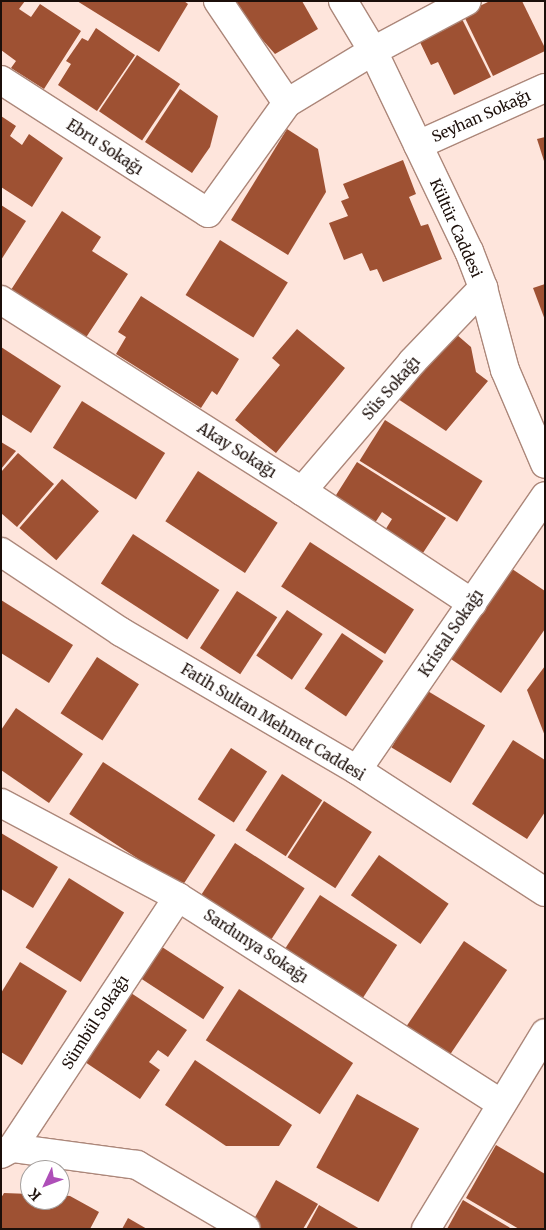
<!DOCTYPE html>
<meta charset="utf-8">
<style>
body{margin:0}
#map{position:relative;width:546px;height:1230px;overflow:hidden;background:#fee5dc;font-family:Merriweather,serif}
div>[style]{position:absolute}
.building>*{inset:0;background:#9e5133;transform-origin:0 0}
.roads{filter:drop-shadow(1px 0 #ac877a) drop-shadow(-1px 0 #ac877a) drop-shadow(0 1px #ac877a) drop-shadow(0 -1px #ac877a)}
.street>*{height:28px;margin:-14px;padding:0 14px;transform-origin:14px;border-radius:14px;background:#fff}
span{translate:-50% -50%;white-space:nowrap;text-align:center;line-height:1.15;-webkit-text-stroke:4px #fff;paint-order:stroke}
.street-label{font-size:15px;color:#1c0f0a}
.frame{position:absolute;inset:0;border:2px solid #1c0f0a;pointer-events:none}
.north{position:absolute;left:20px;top:1160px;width:50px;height:50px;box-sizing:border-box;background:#fff;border:1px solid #a49f9d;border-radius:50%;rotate:227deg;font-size:14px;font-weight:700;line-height:20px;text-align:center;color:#1c0f0a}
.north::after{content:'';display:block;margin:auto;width:18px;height:22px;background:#ae4fb8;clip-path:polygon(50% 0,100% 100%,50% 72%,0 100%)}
</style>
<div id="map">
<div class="building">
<i style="clip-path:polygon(1px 1px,25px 1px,19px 9px,31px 17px,40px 4px,81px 31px,44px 89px,11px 68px,16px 61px,1px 50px)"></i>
<i style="clip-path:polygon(77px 1px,184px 1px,188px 4px,159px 52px)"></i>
<i style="clip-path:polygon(228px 1px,302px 1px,318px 29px,275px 54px)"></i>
<i style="clip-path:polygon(490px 1px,522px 1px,545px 48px,545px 51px,493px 76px,463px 14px)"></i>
<i style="clip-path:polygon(460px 15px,491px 77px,454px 95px,438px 62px,431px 65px,417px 36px)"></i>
<i style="clip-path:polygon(96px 28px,135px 55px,97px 111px,58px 85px,71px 64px,66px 61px,82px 38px,88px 41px)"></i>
<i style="left:137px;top:55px;width:52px;height:68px;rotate:34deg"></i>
<i style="clip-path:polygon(180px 89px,218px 116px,210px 147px,192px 173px,145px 142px)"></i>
<i style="clip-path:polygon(1px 116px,16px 126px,10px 136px,22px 145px,29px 134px,63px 158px,32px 207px,1px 187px)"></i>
<i style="clip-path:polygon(287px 129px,318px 149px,326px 192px,288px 255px,231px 220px)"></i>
<i style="clip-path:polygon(545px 137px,545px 161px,544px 161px,537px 139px)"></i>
<i style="clip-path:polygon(403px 160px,416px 194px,409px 197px,421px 226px,428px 224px,442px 259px,383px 282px,377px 269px,370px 271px,362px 253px,344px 260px,329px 223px,348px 216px,341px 201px,349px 198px,343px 184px)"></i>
<i style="clip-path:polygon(1px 205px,26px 221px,1px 260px)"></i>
<i style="clip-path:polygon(62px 211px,101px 237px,92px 251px,128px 274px,83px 342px,9px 293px)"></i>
<i style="left:220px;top:240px;width:80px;height:65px;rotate:32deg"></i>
<i style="clip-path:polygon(545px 284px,545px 320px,533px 288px)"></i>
<i style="clip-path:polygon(141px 296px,239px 359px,217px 395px,212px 391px,201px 408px,116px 354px,126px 337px,118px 332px)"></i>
<i style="clip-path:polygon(449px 328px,471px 347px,476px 372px,488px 381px,446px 431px,392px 395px)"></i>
<i style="clip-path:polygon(297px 329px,345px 368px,276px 453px,235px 420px,280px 365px,272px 358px)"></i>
<i style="clip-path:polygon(1px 347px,61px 386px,31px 433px,1px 414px)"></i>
<i style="left:82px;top:401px;width:98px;height:55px;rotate:32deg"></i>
<i style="left:385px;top:420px;width:115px;height:48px;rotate:32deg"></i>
<i style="clip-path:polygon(1px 442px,16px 451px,1px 469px)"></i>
<i style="clip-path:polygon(18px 453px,54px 484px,17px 527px,1px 513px,1px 472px)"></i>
<i style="clip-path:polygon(357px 462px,446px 518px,419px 559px,382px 535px,392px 519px,382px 512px,371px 529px,331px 503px)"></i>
<i style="left:198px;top:471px;width:95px;height:60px;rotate:33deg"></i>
<i style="left:62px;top:479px;width:49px;height:65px;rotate:41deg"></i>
<i style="left:133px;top:534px;width:103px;height:59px;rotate:33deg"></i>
<i style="left:310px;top:542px;width:124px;height:53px;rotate:33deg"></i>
<i style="clip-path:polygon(506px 565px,545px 591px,545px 629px,501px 693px,445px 655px)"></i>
<i style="left:237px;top:591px;width:48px;height:68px;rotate:33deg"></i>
<i style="clip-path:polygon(1px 600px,73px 645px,49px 683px,1px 653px)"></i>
<i style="left:287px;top:610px;width:43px;height:55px;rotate:34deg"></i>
<i style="left:342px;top:633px;width:50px;height:67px;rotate:34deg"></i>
<i style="left:97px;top:657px;width:50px;height:67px;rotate:33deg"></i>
<i style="clip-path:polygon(545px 666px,545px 736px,527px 690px)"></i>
<i style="left:426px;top:690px;width:69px;height:67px;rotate:31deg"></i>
<i style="clip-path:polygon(16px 708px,83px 754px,49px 803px,1px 770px,1px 730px)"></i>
<i style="clip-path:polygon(513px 740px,545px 760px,545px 812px,527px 839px,472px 804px)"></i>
<i style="left:231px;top:748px;width:43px;height:61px;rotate:33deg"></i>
<i style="left:103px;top:762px;width:134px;height:62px;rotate:33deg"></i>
<i style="left:282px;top:774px;width:48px;height:67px;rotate:33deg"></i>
<i style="left:324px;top:801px;width:57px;height:67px;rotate:33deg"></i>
<i style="clip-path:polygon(1px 833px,58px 867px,33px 908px,1px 889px)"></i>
<i style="left:235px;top:843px;width:83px;height:69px;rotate:33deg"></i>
<i style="left:379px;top:855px;width:85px;height:49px;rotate:35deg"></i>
<i style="left:69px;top:878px;width:65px;height:82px;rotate:32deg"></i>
<i style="left:320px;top:895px;width:92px;height:66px;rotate:33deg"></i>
<i style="left:464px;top:941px;width:52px;height:108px;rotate:34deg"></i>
<i style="left:162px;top:947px;width:74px;height:38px;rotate:33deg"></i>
<i style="clip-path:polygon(20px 962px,67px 991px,22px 1065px,1px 1052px,1px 993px)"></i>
<i style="left:239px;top:989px;width:136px;height:61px;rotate:33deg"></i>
<i style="clip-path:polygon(131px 993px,187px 1030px,168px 1057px,158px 1050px,149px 1062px,160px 1070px,140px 1099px,85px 1062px)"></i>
<i style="clip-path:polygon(195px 1060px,292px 1125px,279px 1146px,226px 1146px,165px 1105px)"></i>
<i style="left:357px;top:1094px;width:71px;height:84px;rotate:29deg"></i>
<i style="clip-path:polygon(496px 1145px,545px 1174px,545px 1229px,519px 1229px,466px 1198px)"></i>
<i style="clip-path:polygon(276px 1180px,318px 1204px,303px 1229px,255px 1229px,250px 1226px)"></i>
<i style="clip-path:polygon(4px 1193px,30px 1194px,30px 1200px,60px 1200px,60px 1195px,70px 1196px,99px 1212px,90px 1229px,1px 1229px,1px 1198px)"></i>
<i style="clip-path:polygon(463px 1200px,512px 1229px,447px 1229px)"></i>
<i style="clip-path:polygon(319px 1205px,360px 1229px,306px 1229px)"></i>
<i style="clip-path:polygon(128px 1218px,147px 1229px,122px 1229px)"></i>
</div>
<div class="roads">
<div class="street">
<i style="left:218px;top:1px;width:123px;rotate:55.9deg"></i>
<i style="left:343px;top:1px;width:58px;rotate:59deg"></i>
<i style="left:373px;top:51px;width:222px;rotate:64.4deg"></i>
<i style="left:469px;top:251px;width:40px;rotate:69deg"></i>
<i style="left:483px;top:288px;width:85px;rotate:75deg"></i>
<i style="left:505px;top:370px;width:102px;rotate:66.9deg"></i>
<i style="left:1px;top:80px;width:246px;rotate:32.7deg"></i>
<i style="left:208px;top:213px;width:135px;rotate:-54.3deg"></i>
<i style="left:287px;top:103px;width:100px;rotate:-31.2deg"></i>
<i style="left:373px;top:51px;width:106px;rotate:-28deg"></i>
<i style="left:418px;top:145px;width:139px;rotate:-24.2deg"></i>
<i style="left:1px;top:300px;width:356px;rotate:32.4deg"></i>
<i style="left:302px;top:491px;width:204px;rotate:33.4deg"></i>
<i style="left:302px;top:491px;width:170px;rotate:-49.5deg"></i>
<i style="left:412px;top:362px;width:103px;rotate:-46.2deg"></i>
<i style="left:1px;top:552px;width:144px;rotate:33.7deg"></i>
<i style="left:121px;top:632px;width:273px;rotate:30.3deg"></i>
<i style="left:357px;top:770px;width:224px;rotate:33deg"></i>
<i style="left:357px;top:770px;width:332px;rotate:-55.5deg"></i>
<i style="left:1px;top:803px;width:200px;rotate:28deg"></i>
<i style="left:178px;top:897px;width:384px;rotate:32.6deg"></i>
<i style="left:12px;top:1148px;width:301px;rotate:-56.5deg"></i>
<i style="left:1px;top:1154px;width:13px;rotate:-29deg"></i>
<i style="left:12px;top:1148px;width:126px;rotate:7.7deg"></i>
<i style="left:137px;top:1165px;width:126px;rotate:30.4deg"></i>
<i style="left:426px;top:1229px;width:229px;rotate:-58.7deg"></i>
</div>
</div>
<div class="street-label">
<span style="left:481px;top:116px;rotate:-24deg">Seyhan Sokağı</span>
<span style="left:105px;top:147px;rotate:33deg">Ebru Sokağı</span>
<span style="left:456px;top:228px;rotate:66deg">Kültür Caddesi</span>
<span style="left:391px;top:388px;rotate:-49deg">Süs Sokağı</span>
<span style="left:237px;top:450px;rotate:32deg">Akay Sokağı</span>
<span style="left:451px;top:633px;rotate:-56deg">Kristal Sokağı</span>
<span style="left:273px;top:722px;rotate:31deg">Fatih Sultan Mehmet Caddesi</span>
<span style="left:256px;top:946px;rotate:33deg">Sardunya Sokağı</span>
<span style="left:95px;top:1022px;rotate:-57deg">Sümbül Sokağı</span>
</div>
<div class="frame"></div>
<div class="north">K</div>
</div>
